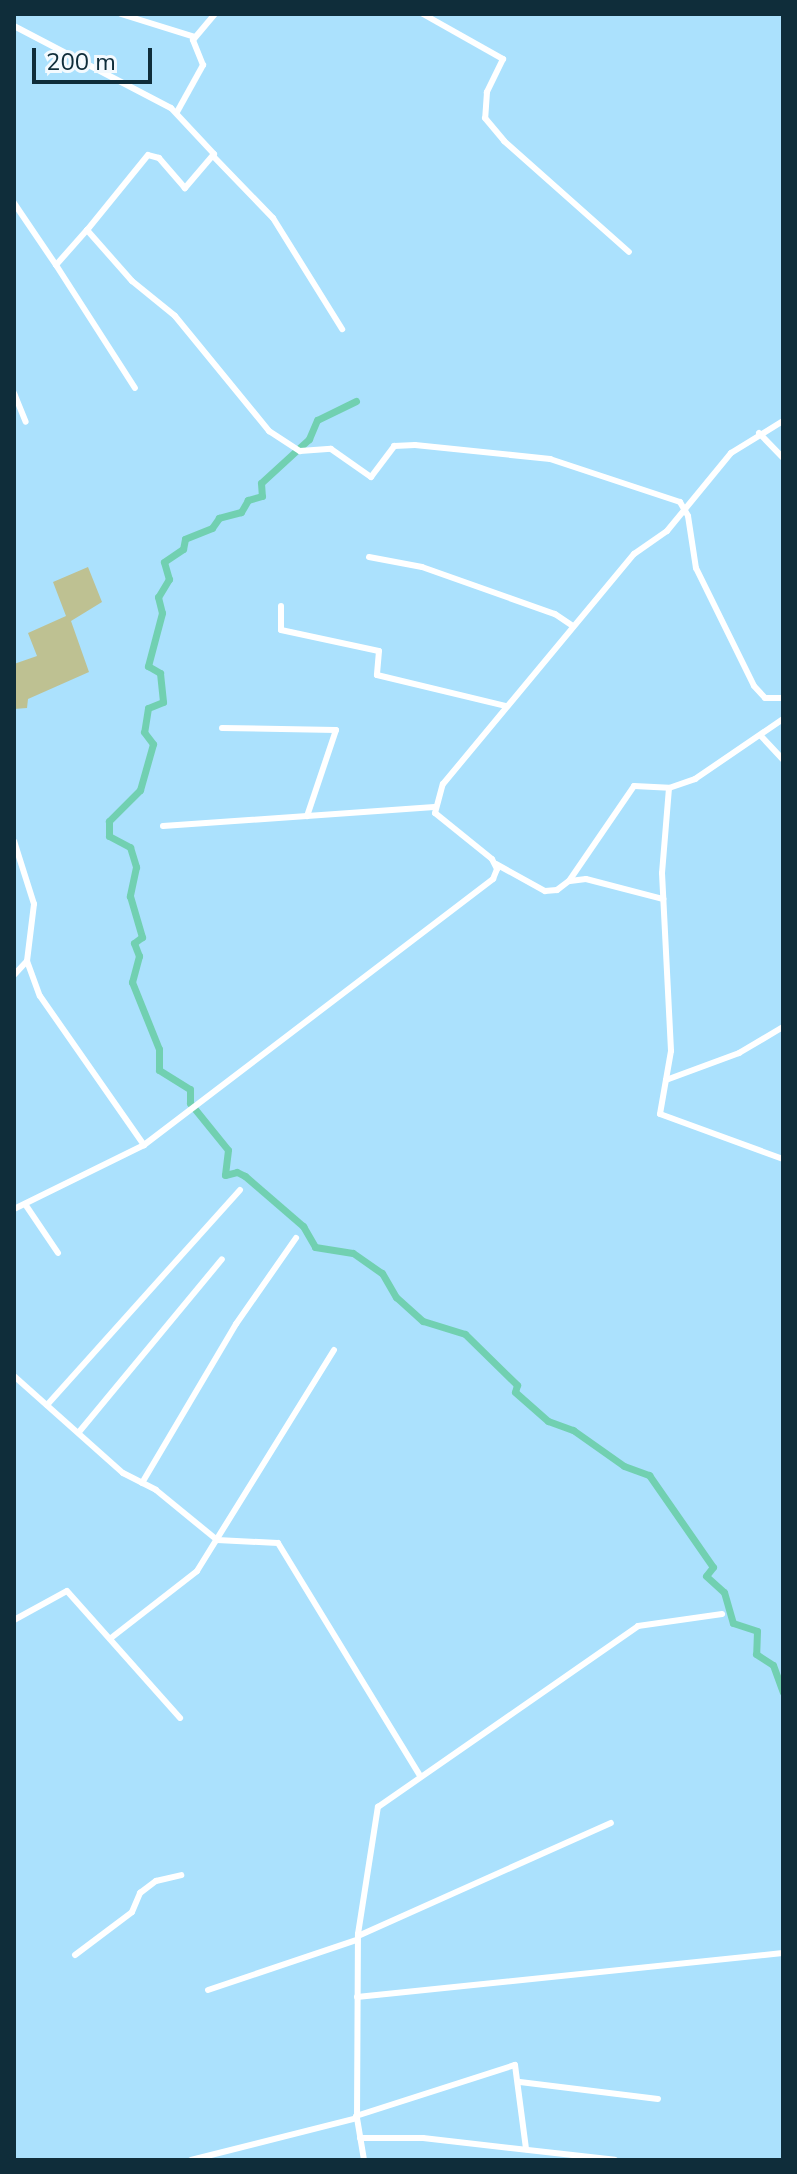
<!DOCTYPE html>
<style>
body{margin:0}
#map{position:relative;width:797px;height:2174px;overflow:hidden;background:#abe1fd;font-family:"Nunito Sans",sans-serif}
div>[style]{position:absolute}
.green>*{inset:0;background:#bec192}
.river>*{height:7px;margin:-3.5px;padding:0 3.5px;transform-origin:3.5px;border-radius:3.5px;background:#71d0b1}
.minor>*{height:6px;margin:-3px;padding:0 3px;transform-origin:3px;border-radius:3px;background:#fff}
span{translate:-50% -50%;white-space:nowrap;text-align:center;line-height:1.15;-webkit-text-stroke:7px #f4fafe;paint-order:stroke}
.frame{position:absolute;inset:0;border:16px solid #0f2d3a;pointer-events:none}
.scale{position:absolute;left:32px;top:48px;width:120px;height:36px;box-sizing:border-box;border:4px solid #0f2d3a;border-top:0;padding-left:10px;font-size:24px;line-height:28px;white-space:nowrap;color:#0f2d3a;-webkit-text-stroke:6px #f4fafe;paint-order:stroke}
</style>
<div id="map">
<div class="green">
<i style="clip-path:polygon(88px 567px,102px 602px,71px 621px,89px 672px,28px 699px,27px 708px,14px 709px,14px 664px,37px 656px,28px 633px,66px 616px,53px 582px)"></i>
</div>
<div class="river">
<i style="left:356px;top:401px;width:43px;rotate:154deg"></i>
<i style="left:317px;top:420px;width:21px;rotate:113deg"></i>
<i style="left:309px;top:439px;width:65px;rotate:137.5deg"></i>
<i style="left:261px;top:483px;width:13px;rotate:86deg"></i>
<i style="left:262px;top:496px;width:15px;rotate:164deg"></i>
<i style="left:248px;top:500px;width:14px;rotate:120deg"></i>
<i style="left:241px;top:512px;width:23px;rotate:165deg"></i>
<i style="left:219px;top:518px;width:12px;rotate:125deg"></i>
<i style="left:212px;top:528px;width:29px;rotate:158deg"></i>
<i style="left:185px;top:539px;width:10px;rotate:101deg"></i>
<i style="left:183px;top:549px;width:23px;rotate:146deg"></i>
<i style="left:164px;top:562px;width:18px;rotate:74deg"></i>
<i style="left:169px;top:579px;width:21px;rotate:121deg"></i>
<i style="left:158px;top:597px;width:16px;rotate:76deg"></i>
<i style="left:162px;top:613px;width:55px;rotate:104.8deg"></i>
<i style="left:148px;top:666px;width:14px;rotate:30deg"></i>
<i style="left:160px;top:673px;width:29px;rotate:84deg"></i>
<i style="left:163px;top:702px;width:16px;rotate:158deg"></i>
<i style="left:148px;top:708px;width:24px;rotate:99deg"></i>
<i style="left:144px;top:732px;width:15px;rotate:53deg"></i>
<i style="left:153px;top:744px;width:48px;rotate:105.8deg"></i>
<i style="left:140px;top:790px;width:44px;rotate:135deg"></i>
<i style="left:109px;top:821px;width:15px;rotate:90deg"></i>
<i style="left:109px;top:836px;width:24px;rotate:28deg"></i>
<i style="left:130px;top:847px;width:21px;rotate:73deg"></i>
<i style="left:136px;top:867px;width:30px;rotate:102deg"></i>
<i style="left:130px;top:896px;width:43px;rotate:73.7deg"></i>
<i style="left:142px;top:937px;width:10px;rotate:143deg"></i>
<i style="left:134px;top:943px;width:14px;rotate:69deg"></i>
<i style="left:139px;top:956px;width:27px;rotate:105deg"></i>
<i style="left:132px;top:982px;width:72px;rotate:68.1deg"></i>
<i style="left:159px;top:1049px;width:21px;rotate:90deg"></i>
<i style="left:159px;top:1070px;width:36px;rotate:32deg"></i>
<i style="left:190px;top:1089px;width:14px;rotate:90deg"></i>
<i style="left:190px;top:1103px;width:60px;rotate:51deg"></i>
<i style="left:228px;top:1150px;width:25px;rotate:97deg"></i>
<i style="left:225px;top:1175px;width:12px;rotate:-14deg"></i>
<i style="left:237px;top:1172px;width:9px;rotate:27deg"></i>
<i style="left:245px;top:1176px;width:77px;rotate:40.8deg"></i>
<i style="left:303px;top:1226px;width:24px;rotate:60deg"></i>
<i style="left:315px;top:1247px;width:38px;rotate:9deg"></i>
<i style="left:353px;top:1253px;width:35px;rotate:35deg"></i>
<i style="left:382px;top:1273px;width:28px;rotate:60deg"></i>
<i style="left:396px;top:1297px;width:36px;rotate:42deg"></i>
<i style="left:423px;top:1321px;width:44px;rotate:17.2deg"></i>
<i style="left:465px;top:1334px;width:73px;rotate:44.4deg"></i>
<i style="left:517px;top:1385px;width:7px;rotate:106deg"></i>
<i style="left:515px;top:1392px;width:44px;rotate:41.3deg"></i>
<i style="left:548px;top:1421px;width:27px;rotate:20deg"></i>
<i style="left:573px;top:1430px;width:62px;rotate:35.2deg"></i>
<i style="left:624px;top:1466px;width:27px;rotate:20deg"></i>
<i style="left:649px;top:1475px;width:112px;rotate:55.2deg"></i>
<i style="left:713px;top:1567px;width:11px;rotate:128deg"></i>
<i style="left:706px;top:1576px;width:24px;rotate:42deg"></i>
<i style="left:724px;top:1592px;width:32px;rotate:74deg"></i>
<i style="left:733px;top:1623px;width:25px;rotate:18deg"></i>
<i style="left:757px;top:1631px;width:23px;rotate:92deg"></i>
<i style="left:756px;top:1654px;width:20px;rotate:33deg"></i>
<i style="left:773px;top:1665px;width:29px;rotate:70deg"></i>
</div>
<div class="minor">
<i style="left:121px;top:14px;width:77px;rotate:17.3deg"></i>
<i style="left:423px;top:14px;width:92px;rotate:29.4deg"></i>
<i style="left:503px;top:59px;width:37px;rotate:116deg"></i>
<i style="left:487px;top:92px;width:26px;rotate:94deg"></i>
<i style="left:485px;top:118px;width:30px;rotate:50deg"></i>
<i style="left:504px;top:141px;width:167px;rotate:41.6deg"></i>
<i style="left:14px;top:26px;width:177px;rotate:27.6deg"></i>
<i style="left:171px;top:108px;width:63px;rotate:46.9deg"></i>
<i style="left:214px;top:154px;width:45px;rotate:130.5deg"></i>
<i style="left:185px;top:188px;width:40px;rotate:-131deg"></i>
<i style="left:159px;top:158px;width:11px;rotate:-165deg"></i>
<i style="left:148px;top:155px;width:97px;rotate:129.1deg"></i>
<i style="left:87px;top:230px;width:68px;rotate:48.6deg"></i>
<i style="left:132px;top:281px;width:55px;rotate:39.1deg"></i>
<i style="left:175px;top:316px;width:149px;rotate:50.7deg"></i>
<i style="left:269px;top:431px;width:37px;rotate:33deg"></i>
<i style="left:300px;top:451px;width:31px;rotate:-4deg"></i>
<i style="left:331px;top:449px;width:49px;rotate:35deg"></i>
<i style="left:371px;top:477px;width:39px;rotate:-53deg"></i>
<i style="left:394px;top:446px;width:21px;rotate:-3deg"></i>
<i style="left:415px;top:445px;width:136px;rotate:5.9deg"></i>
<i style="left:550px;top:459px;width:137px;rotate:18.3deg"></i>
<i style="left:680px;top:502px;width:16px;rotate:60deg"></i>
<i style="left:688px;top:516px;width:53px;rotate:81.3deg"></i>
<i style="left:696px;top:568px;width:131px;rotate:63.8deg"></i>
<i style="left:754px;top:686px;width:16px;rotate:47deg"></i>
<i style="left:765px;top:698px;width:18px"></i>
<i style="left:177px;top:112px;width:54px;rotate:-61deg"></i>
<i style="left:203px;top:65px;width:27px;rotate:-112deg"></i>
<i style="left:193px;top:40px;width:34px;rotate:-50deg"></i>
<i style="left:214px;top:157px;width:85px;rotate:46deg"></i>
<i style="left:273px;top:218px;width:131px;rotate:58.1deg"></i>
<i style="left:14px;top:203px;width:75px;rotate:55.9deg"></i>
<i style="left:56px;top:265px;width:47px;rotate:-48.5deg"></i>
<i style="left:56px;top:265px;width:146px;rotate:57.3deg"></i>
<i style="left:14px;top:393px;width:31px;rotate:68deg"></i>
<i style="left:759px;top:433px;width:35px;rotate:46deg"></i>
<i style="left:369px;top:557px;width:54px;rotate:10.7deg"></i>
<i style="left:422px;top:567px;width:141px;rotate:19.5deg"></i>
<i style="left:555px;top:614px;width:22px;rotate:34deg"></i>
<i style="left:281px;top:606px;width:24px;rotate:90deg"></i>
<i style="left:281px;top:630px;width:100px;rotate:12.1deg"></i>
<i style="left:379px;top:651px;width:24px;rotate:95deg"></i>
<i style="left:377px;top:675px;width:133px;rotate:13.5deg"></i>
<i style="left:222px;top:728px;width:114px;rotate:1deg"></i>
<i style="left:336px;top:730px;width:91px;rotate:108.6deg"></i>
<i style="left:761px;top:736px;width:33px;rotate:47deg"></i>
<i style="left:669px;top:788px;width:28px;rotate:-19deg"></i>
<i style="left:695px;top:779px;width:107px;rotate:-34.3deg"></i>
<i style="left:163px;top:826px;width:272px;rotate:-4deg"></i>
<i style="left:14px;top:841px;width:66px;rotate:72.4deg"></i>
<i style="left:34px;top:904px;width:57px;rotate:97deg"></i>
<i style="left:27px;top:961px;width:19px;rotate:133deg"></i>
<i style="left:496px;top:864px;width:56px;rotate:28.9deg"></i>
<i style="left:545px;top:891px;width:12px;rotate:-5deg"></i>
<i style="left:557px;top:890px;width:15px;rotate:-37deg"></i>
<i style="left:569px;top:881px;width:115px;rotate:-55.6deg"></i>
<i style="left:634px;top:786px;width:35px;rotate:3deg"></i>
<i style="left:669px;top:788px;width:85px;rotate:94.7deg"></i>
<i style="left:662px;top:873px;width:178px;rotate:87.1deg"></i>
<i style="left:671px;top:1051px;width:64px;rotate:99.9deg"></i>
<i style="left:660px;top:1114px;width:131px;rotate:20.1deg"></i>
<i style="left:570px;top:881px;width:16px;rotate:-7deg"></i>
<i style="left:586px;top:879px;width:80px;rotate:14.6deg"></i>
<i style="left:27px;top:961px;width:37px;rotate:70deg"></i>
<i style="left:40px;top:996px;width:182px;rotate:55.1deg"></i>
<i style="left:666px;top:1080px;width:78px;rotate:-20.3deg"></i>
<i style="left:739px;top:1053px;width:51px;rotate:-30.6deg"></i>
<i style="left:25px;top:1204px;width:59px;rotate:56deg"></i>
<i style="left:14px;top:1209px;width:145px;rotate:-26.2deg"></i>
<i style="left:144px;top:1145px;width:439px;rotate:-37.3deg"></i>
<i style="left:493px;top:879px;width:11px;rotate:-68deg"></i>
<i style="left:497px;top:869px;width:11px;rotate:-117deg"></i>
<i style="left:492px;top:859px;width:73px;rotate:-141.1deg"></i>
<i style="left:435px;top:813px;width:30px;rotate:-75deg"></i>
<i style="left:443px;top:784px;width:299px;rotate:-50.3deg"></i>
<i style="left:634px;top:554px;width:40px;rotate:-34.9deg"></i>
<i style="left:667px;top:531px;width:101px;rotate:-50.6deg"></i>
<i style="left:731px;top:453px;width:61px;rotate:-31.6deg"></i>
<i style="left:14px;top:1376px;width:146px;rotate:41.7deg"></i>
<i style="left:123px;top:1473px;width:37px;rotate:27deg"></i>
<i style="left:156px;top:1490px;width:79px;rotate:39.3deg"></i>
<i style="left:217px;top:1540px;width:61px;rotate:2.8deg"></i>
<i style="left:278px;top:1543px;width:271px;rotate:58.6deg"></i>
<i style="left:47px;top:1405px;width:289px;rotate:-48.1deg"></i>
<i style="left:79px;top:1432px;width:224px;rotate:-50.4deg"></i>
<i style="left:142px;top:1483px;width:185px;rotate:-59.4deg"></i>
<i style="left:236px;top:1324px;width:105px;rotate:-55.1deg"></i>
<i style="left:14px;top:1620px;width:60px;rotate:-28.7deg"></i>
<i style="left:67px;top:1591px;width:170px;rotate:48.3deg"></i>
<i style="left:111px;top:1638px;width:109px;rotate:-37.9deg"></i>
<i style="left:197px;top:1571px;width:260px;rotate:-58.2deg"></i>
<i style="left:358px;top:1936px;width:277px;rotate:-24.1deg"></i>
<i style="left:75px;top:1955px;width:71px;rotate:-37deg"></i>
<i style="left:132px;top:1912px;width:21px;rotate:-67deg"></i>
<i style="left:140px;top:1893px;width:20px;rotate:-37deg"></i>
<i style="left:156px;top:1881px;width:26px;rotate:-13deg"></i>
<i style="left:208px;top:1990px;width:157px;rotate:-18.6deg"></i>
<i style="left:357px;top:1997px;width:428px;rotate:-5.9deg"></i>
<i style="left:520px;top:2082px;width:139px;rotate:7deg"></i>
<i style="left:356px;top:2116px;width:167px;rotate:-17.8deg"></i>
<i style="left:515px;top:2065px;width:85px;rotate:82.5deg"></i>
<i style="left:357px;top:2118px;width:184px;rotate:-89.7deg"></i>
<i style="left:358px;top:1934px;width:129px;rotate:-81.1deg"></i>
<i style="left:378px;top:1807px;width:317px;rotate:-34.8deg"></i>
<i style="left:638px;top:1626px;width:85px;rotate:-8.1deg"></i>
<i style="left:360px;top:2138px;width:63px"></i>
<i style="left:423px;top:2138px;width:193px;rotate:6.5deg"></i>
<i style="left:191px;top:2160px;width:171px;rotate:-14.2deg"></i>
<i style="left:357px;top:2118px;width:43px;rotate:80.5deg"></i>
</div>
<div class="frame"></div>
<div class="scale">200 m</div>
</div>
